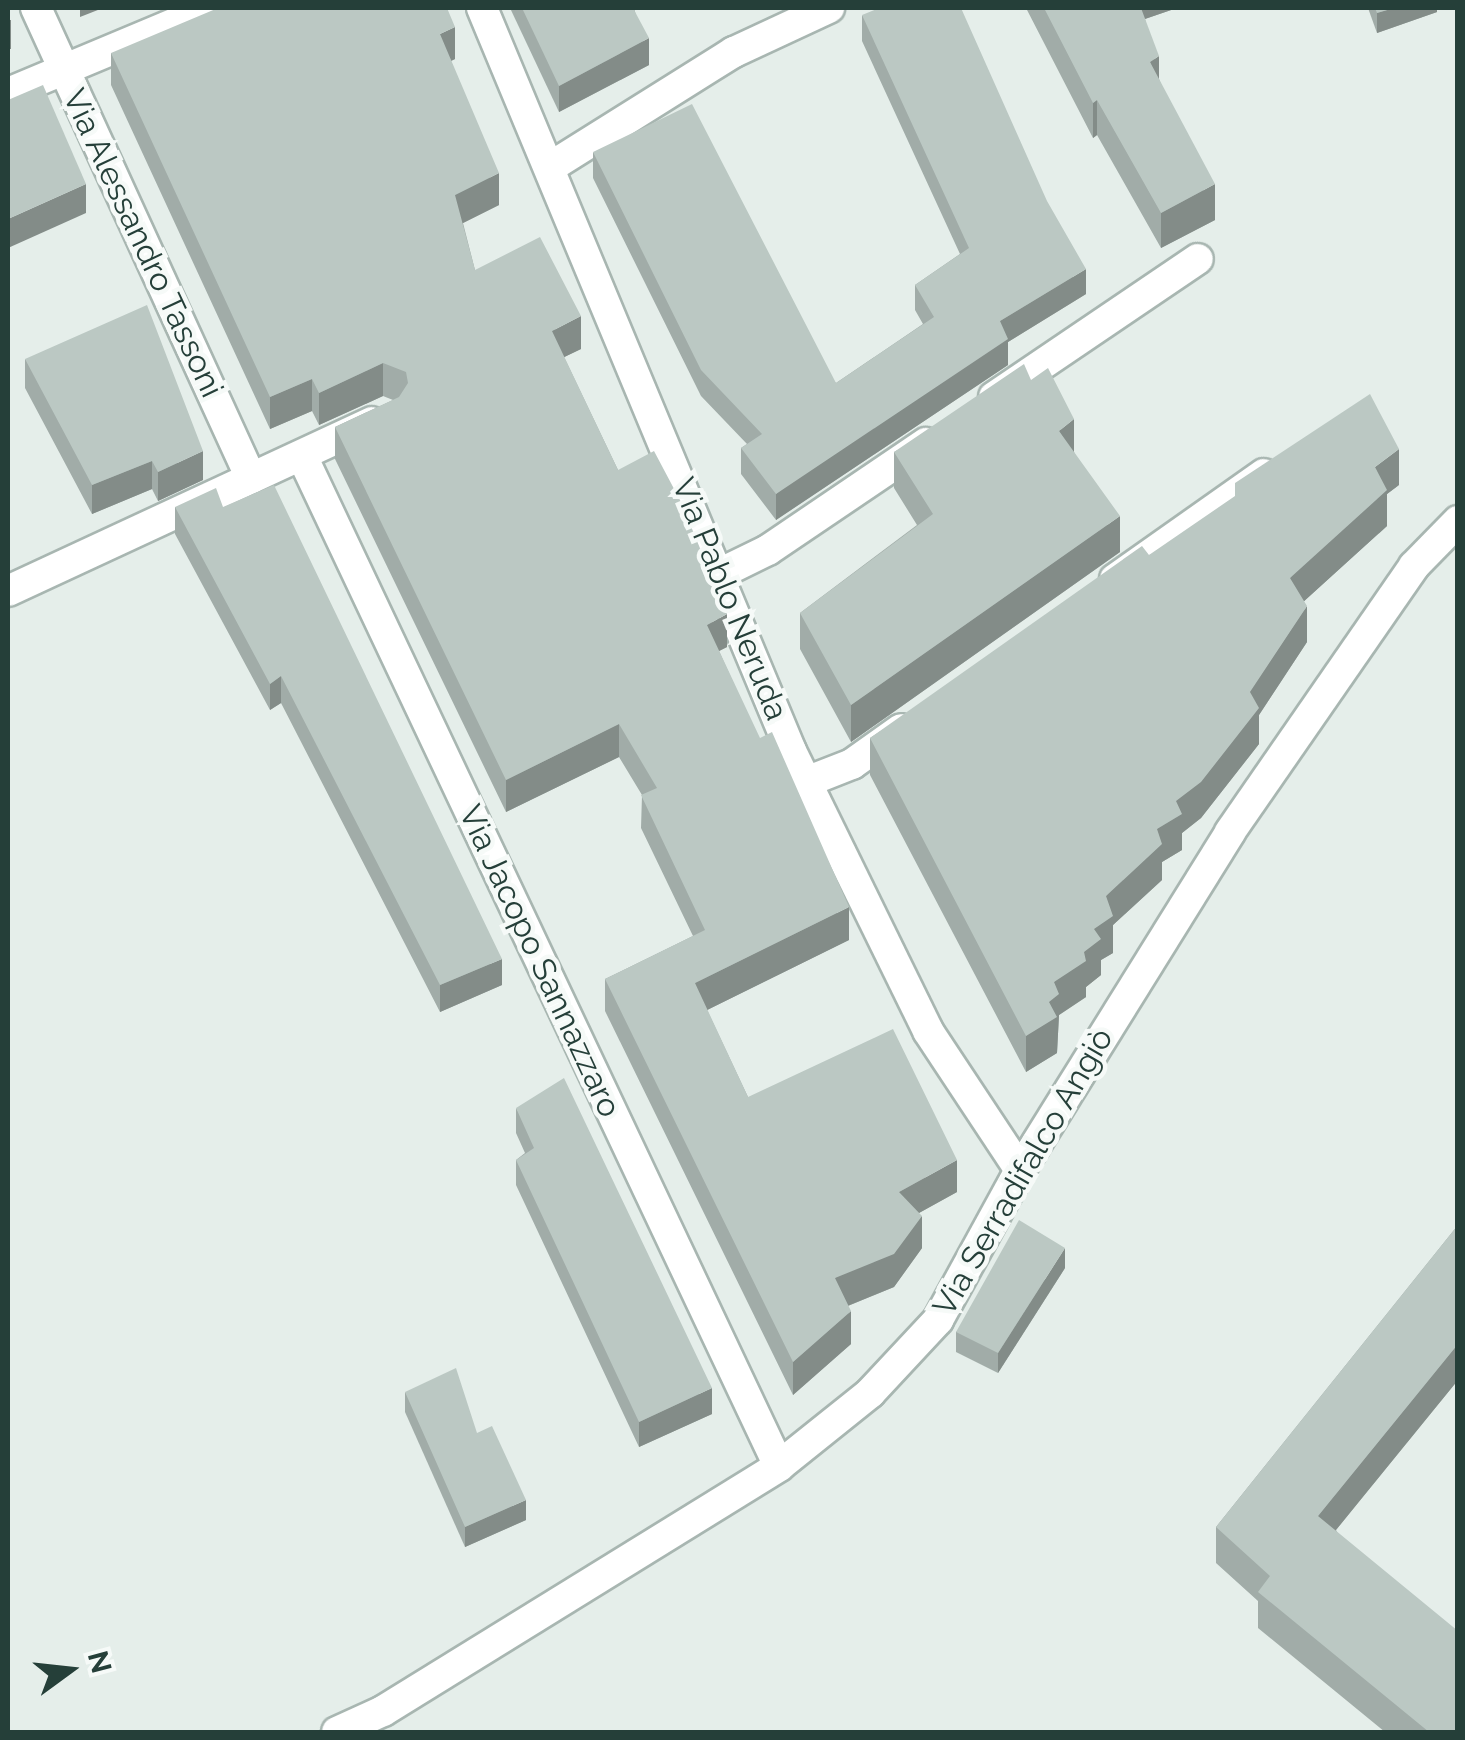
<!DOCTYPE html>
<meta charset="utf-8">
<style>
body{margin:0}
#map{position:relative;width:1465px;height:1740px;overflow:hidden;background:#e5eeea;font-family:Raleway,sans-serif}
div>[style]{position:absolute}
.roads{filter:drop-shadow(2px 0 #a8b6b1) drop-shadow(-2px 0 #a8b6b1) drop-shadow(0 2px #a8b6b1) drop-shadow(0 -2px #a8b6b1)}
.minor>*{height:30px;margin:-15px;padding:0 15px;transform-origin:15px;border-radius:15px;background:#fff}
.wall>*{inset:0;background:#a1aca8}
.shaded-wall>*{inset:0;background:#838c88;transform-origin:0 0}
.building>*{inset:0;background:#bbc8c3}
span{translate:-50% -50%;white-space:nowrap;text-align:center;line-height:1.15;-webkit-text-stroke:9px #f6faf8;paint-order:stroke}
.street-label{font-size:32px;color:#253f39}
.frame{position:absolute;inset:0;border:10px solid #253f39;pointer-events:none}
.north{position:absolute;left:20px;top:1620px;width:100px;height:100px;-webkit-text-stroke:8px #f6faf8;paint-order:stroke;rotate:75deg;font-size:28px;font-weight:700;line-height:40px;text-align:center;color:#253f39}
.north::after{content:'';display:block;margin:auto;width:35px;height:45px;background:#253f39;clip-path:polygon(50% 0,100% 100%,50% 72%,0 100%)}
</style>
<div id="map">
<div class="roads">
<div class="minor">
<i style="left:36px;top:8px;width:517px;rotate:65.42deg"></i>
<i style="left:482px;top:8px;width:805px;rotate:67.42deg"></i>
<i style="left:791px;top:751px;width:312px;rotate:63.9deg"></i>
<i style="left:928px;top:1031px;width:167px;rotate:56.5deg"></i>
<i style="left:8px;top:93px;width:220px;rotate:-22.7deg"></i>
<i style="left:552px;top:166px;width:215px;rotate:-32.1deg"></i>
<i style="left:734px;top:52px;width:105px;rotate:-24.9deg"></i>
<i style="left:994px;top:397px;width:246px;rotate:-34.1deg"></i>
<i style="left:302px;top:456px;width:1117px;rotate:64.72deg"></i>
<i style="left:721px;top:573px;width:52px;rotate:-26.1deg"></i>
<i style="left:768px;top:550px;width:191px;rotate:-34.1deg"></i>
<i style="left:1115px;top:579px;width:182px;rotate:-35.2deg"></i>
<i style="left:8px;top:591px;width:401px;rotate:-24.9deg"></i>
<i style="left:806px;top:782px;width:49px;rotate:-21.4deg"></i>
<i style="left:852px;top:764px;width:60px;rotate:-35.5deg"></i>
<i style="left:337px;top:1732px;width:51px;rotate:-24.5deg"></i>
<i style="left:383px;top:1711px;width:466px;rotate:-31.7deg"></i>
<i style="left:779px;top:1466px;width:117px;rotate:-38.7deg"></i>
<i style="left:870px;top:1393px;width:100px;rotate:-47deg"></i>
<i style="left:938px;top:1320px;width:171px;rotate:-61.3deg"></i>
<i style="left:1020px;top:1170px;width:398px;rotate:-58.1deg"></i>
<i style="left:1230px;top:832px;width:323px;rotate:-55.3deg"></i>
<i style="left:1414px;top:566px;width:63px;rotate:-45.6deg"></i>
</div>
</div>
<div class="wall">
<i style="clip-path:polygon(510px 8px,634px 8px,649px 65px,559px 112px)"></i>
<i style="clip-path:polygon(1026px 8px,1177px 8px,1145px 19px,1159px 79px,1215px 220px,1161px 248px,1097px 135px,1093px 138px)"></i>
<i style="clip-path:polygon(1368px 8px,1437px 8px,1437px 12px,1377px 33px)"></i>
<i style="clip-path:polygon(862px 15px,1086px 294px,1008px 342px,1008px 365px,776px 520px,741px 474px,741px 448px,747px 444px,701px 396px,593px 178px,593px 152px,836px 383px,923px 324px,915px 310px,915px 285px,960px 254px,862px 41px)"></i>
<i style="clip-path:polygon(111px 53px,455px 59px,451px 61px,499px 205px,463px 223px,475px 270px,581px 349px,564px 357px,618px 470px,727px 647px,719px 651px,849px 940px,707px 1010px,748px 1097px,957px 1192px,919px 1213px,922px 1248px,894px 1287px,848px 1306px,851px 1344px,793px 1395px,605px 1011px,605px 979px,693px 936px,641px 828px,642px 795px,619px 757px,506px 812px,335px 459px,335px 427px,393px 400px,383px 396px,319px 425px,312px 411px,270px 429px,111px 85px)"></i>
<i style="clip-path:polygon(25px 359px,203px 480px,158px 501px,152px 489px,92px 514px,25px 388px)"></i>
<i style="clip-path:polygon(1031px 380px,1074px 452px,1120px 552px,851px 742px,800px 649px,800px 613px,917px 525px,894px 488px,894px 452px)"></i>
<i style="clip-path:polygon(1399px 485px,1387px 494px,1387px 526px,1304px 601px,1307px 642px,1259px 715px,1259px 744px,1201px 818px,1182px 833px,1182px 850px,1162px 862px,1162px 880px,1113px 925px,1113px 953px,1101px 960px,1101px 975px,1086px 987px,1086px 997px,1059px 1015px,1057px 1053px,1026px 1072px,870px 775px,870px 738px,1149px 555px)"></i>
<i style="clip-path:polygon(175px 507px,223px 507px,502px 985px,440px 1012px,281px 703px,270px 710px,175px 534px)"></i>
<i style="clip-path:polygon(516px 1108px,712px 1414px,639px 1447px,516px 1185px,516px 1160px,525px 1153px,516px 1133px)"></i>
<i style="clip-path:polygon(1458px 1225px,1458px 1380px,1336px 1530px,1458px 1732px,1385px 1732px,1258px 1628px,1258px 1601px,1216px 1563px,1216px 1527px)"></i>
<i style="clip-path:polygon(1065px 1268px,998px 1373px,956px 1352px,956px 1332px)"></i>
<i style="clip-path:polygon(405px 1392px,526px 1520px,465px 1547px,405px 1412px)"></i>
</div>
<div class="shaded-wall">
<i style="clip-path:polygon(80px 8px,103px 8px,80px 17px)"></i>
<i style="clip-path:polygon(1133px 8px,1177px 8px,1133px 23px)"></i>
<i style="clip-path:polygon(1394px 8px,1437px 8px,1437px 12px,1377px 33px,1377px 13px)"></i>
<i style="left:11px;top:20px;width:29px;height:4px;rotate:90deg"></i>
<i style="clip-path:polygon(455px 27px,455px 59px,440px 66px,440px 34px)"></i>
<i style="clip-path:polygon(649px 38px,649px 65px,559px 112px,559px 86px)"></i>
<i style="clip-path:polygon(1159px 56px,1159px 91px,1150px 62px)"></i>
<i style="clip-path:polygon(1097px 100px,1097px 135px,1093px 138px,1093px 103px)"></i>
<i style="clip-path:polygon(499px 173px,499px 205px,455px 227px,455px 195px)"></i>
<i style="clip-path:polygon(86px 184px,86px 213px,8px 248px,8px 219px)"></i>
<i style="clip-path:polygon(1215px 184px,1215px 220px,1161px 248px,1161px 213px)"></i>
<i style="clip-path:polygon(1086px 269px,1086px 294px,1008px 342px,1008px 365px,776px 520px,776px 494px,1000px 321px)"></i>
<i style="clip-path:polygon(581px 316px,581px 349px,552px 363px,552px 331px)"></i>
<i style="clip-path:polygon(383px 363px,383px 396px,319px 425px,319px 393px)"></i>
<i style="clip-path:polygon(312px 379px,312px 411px,270px 429px,270px 397px)"></i>
<i style="clip-path:polygon(1074px 419px,1074px 455px,1059px 431px)"></i>
<i style="clip-path:polygon(1399px 449px,1399px 485px,1387px 494px,1387px 526px,1290px 614px,1290px 578px,1375px 467px)"></i>
<i style="clip-path:polygon(203px 451px,203px 480px,158px 501px,158px 472px)"></i>
<i style="clip-path:polygon(152px 461px,152px 489px,92px 514px,92px 485px)"></i>
<i style="clip-path:polygon(1120px 516px,1120px 552px,851px 742px,851px 705px)"></i>
<i style="clip-path:polygon(1307px 606px,1307px 642px,1259px 715px,1259px 744px,1201px 818px,1182px 833px,1182px 850px,1162px 862px,1162px 880px,1113px 925px,1113px 953px,1101px 960px,1101px 975px,1086px 987px,1086px 997px,1059px 1015px,1057px 1053px,1026px 1072px,1026px 1036px,1049px 1002px,1054px 982px,1084px 952px,1106px 896px,1157px 829px)"></i>
<i style="clip-path:polygon(727px 614px,727px 647px,707px 657px,707px 625px)"></i>
<i style="clip-path:polygon(281px 676px,281px 703px,270px 710px,270px 684px)"></i>
<i style="clip-path:polygon(619px 724px,619px 757px,506px 812px,506px 780px)"></i>
<i style="clip-path:polygon(849px 907px,849px 940px,695px 1016px,695px 983px)"></i>
<i style="clip-path:polygon(502px 959px,502px 985px,440px 1012px,440px 985px)"></i>
<i style="clip-path:polygon(957px 1160px,957px 1192px,899px 1224px,899px 1192px)"></i>
<i style="clip-path:polygon(922px 1216px,922px 1248px,894px 1287px,835px 1311px,835px 1278px)"></i>
<i style="clip-path:polygon(1065px 1248px,1065px 1268px,998px 1373px,998px 1353px)"></i>
<i style="clip-path:polygon(851px 1311px,851px 1344px,793px 1395px,793px 1362px)"></i>
<i style="clip-path:polygon(1458px 1344px,1458px 1380px,1318px 1552px,1318px 1516px)"></i>
<i style="clip-path:polygon(712px 1388px,712px 1414px,639px 1447px,639px 1422px)"></i>
<i style="clip-path:polygon(526px 1500px,526px 1520px,465px 1547px,465px 1527px)"></i>
</div>
<div class="building">
<i style="clip-path:polygon(218px 8px,447px 8px,455px 27px,440px 34px,499px 173px,455px 195px,475px 270px,540px 237px,581px 316px,552px 331px,618px 470px,654px 451px,681px 502px,727px 614px,707px 625px,760px 738px,772px 732px,849px 907px,695px 983px,748px 1097px,893px 1029px,957px 1160px,899px 1192px,922px 1216px,894px 1254px,835px 1278px,851px 1311px,793px 1362px,605px 979px,705px 930px,641px 795px,657px 788px,619px 724px,506px 780px,335px 427px,399px 397px,408px 383px,406px 372px,383px 363px,319px 393px,312px 379px,270px 397px,111px 53px)"></i>
<i style="clip-path:polygon(522px 8px,633px 8px,649px 38px,559px 86px)"></i>
<i style="clip-path:polygon(879px 8px,961px 8px,1047px 201px,1086px 269px,1000px 321px,1008px 339px,776px 494px,741px 448px,762px 434px,701px 370px,593px 152px,692px 104px,836px 383px,934px 317px,915px 285px,969px 248px,862px 15px)"></i>
<i style="clip-path:polygon(1044px 8px,1141px 8px,1159px 56px,1150px 62px,1215px 184px,1161px 213px,1097px 100px,1093px 103px)"></i>
<i style="clip-path:polygon(1375px 8px,1394px 8px,1377px 13px)"></i>
<i style="clip-path:polygon(43px 85px,86px 184px,8px 219px,8px 100px)"></i>
<i style="clip-path:polygon(147px 305px,203px 451px,158px 472px,152px 461px,92px 485px,25px 359px)"></i>
<i style="clip-path:polygon(1024px 364px,1031px 380px,1048px 368px,1074px 419px,1059px 431px,1120px 516px,851px 705px,800px 613px,933px 514px,894px 452px)"></i>
<i style="clip-path:polygon(1370px 394px,1399px 449px,1375px 467px,1387px 490px,1290px 578px,1307px 606px,1250px 692px,1259px 708px,1201px 782px,1176px 801px,1182px 814px,1157px 829px,1162px 844px,1106px 896px,1113px 916px,1094px 929px,1101px 939px,1084px 952px,1086px 961px,1054px 982px,1059px 994px,1049px 1002px,1057px 1017px,1026px 1036px,870px 738px,1142px 546px,1149px 555px,1235px 496px,1235px 483px)"></i>
<i style="clip-path:polygon(274px 485px,502px 959px,440px 985px,281px 676px,270px 684px,175px 507px,216px 488px,223px 507px)"></i>
<i style="clip-path:polygon(564px 1078px,712px 1388px,639px 1422px,516px 1160px,534px 1148px,516px 1108px)"></i>
<i style="clip-path:polygon(1019px 1220px,1065px 1248px,998px 1353px,956px 1332px)"></i>
<i style="clip-path:polygon(1458px 1225px,1458px 1344px,1318px 1516px,1458px 1631px,1458px 1732px,1429px 1732px,1258px 1592px,1270px 1576px,1216px 1527px)"></i>
<i style="clip-path:polygon(456px 1368px,477px 1433px,492px 1426px,526px 1500px,465px 1527px,405px 1392px)"></i>
</div>
<div class="street-label">
<span style="left:143px;top:243px;rotate:65deg">Via Alessandro Tassoni</span>
<span style="left:730px;top:599px;rotate:68deg">Via Pablo Neruda</span>
<span style="left:540px;top:961px;rotate:65deg">Via Jacopo Sannazzaro</span>
<span style="left:1023px;top:1172px;rotate:-60deg">Via Serradifalco Angiò</span>
</div>
<div class="frame"></div>
<div class="north">N</div>
</div>
